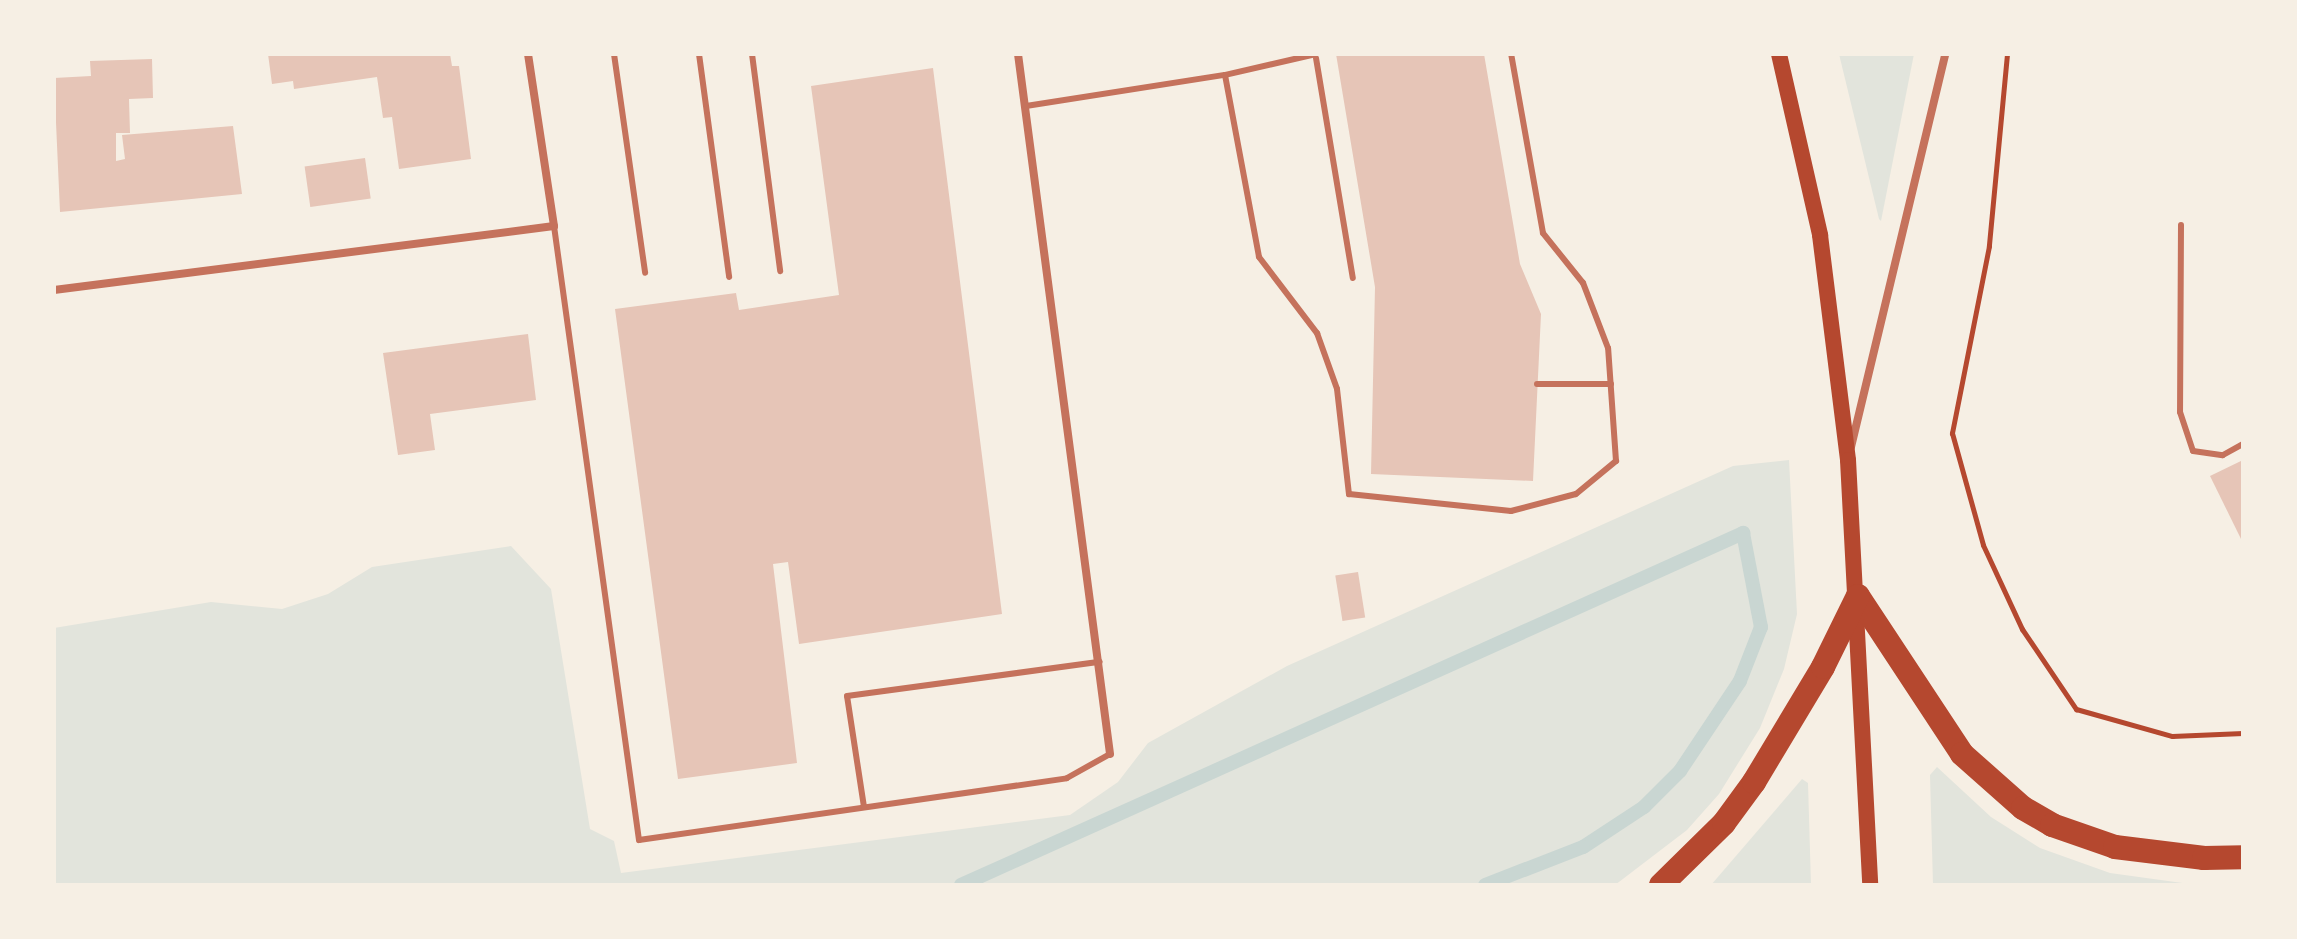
<!DOCTYPE html>
<style>
body{margin:0}
#map{position:relative;width:2297px;height:939px;overflow:hidden;background:#f6efe4;font-family:"Alegreya Sans",sans-serif}
div>[style]{position:absolute}
.green>*{inset:0;background:#e2e4dc}
.stream>*{height:14px;margin:-7px;padding:0 7px;transform-origin:7px;border-radius:7px;background:#c9d6d2}
.building>*{inset:0;background:#e6c5b7;transform-origin:0 0}
.path>*{height:5px;margin:-2.5px;padding:0 2.5px;transform-origin:2.5px;border-radius:2.5px;background:#b5482f}
.service>*{height:6px;margin:-3px;padding:0 3px;transform-origin:3px;border-radius:3px;background:#c5725c}
.minor>*{height:8px;margin:-4px;padding:0 4px;transform-origin:4px;border-radius:4px;background:#c5725c}
.secondary>*{height:16px;margin:-8px;padding:0 8px;transform-origin:8px;border-radius:8px;background:#b5482f}
.motorway>*{height:24px;margin:-12px;padding:0 12px;transform-origin:12px;border-radius:12px;background:#b5482f}
span{translate:-50% -50%;white-space:nowrap;text-align:center;line-height:1.15;-webkit-text-stroke:6px #f6efe4;paint-order:stroke}
.frame{position:absolute;inset:0;border:56px solid #f6efe4;pointer-events:none}
</style>
<div id="map">
<div class="green">
<i style="clip-path:polygon(1839px 54px,1914px 54px,1881px 221px,1879px 219px)"></i>
<i style="clip-path:polygon(1789px 460px,1797px 614px,1784px 669px,1760px 728px,1719px 794px,1687px 830px,1615px 885px,54px 885px,54px 628px,211px 602px,282px 609px,328px 594px,372px 567px,511px 546px,551px 589px,590px 829px,614px 841px,621px 873px,1070px 815px,1118px 782px,1148px 743px,1287px 666px,1733px 466px)"></i>
<i style="clip-path:polygon(1937px 767px,1991px 817px,2040px 848px,2110px 873px,2197px 885px,1933px 885px,1930px 775px)"></i>
<i style="clip-path:polygon(1802px 779px,1808px 783px,1811px 885px,1711px 885px)"></i>
</div>
<div class="stream">
<i style="left:961px;top:885px;width:858px;rotate:-24.23deg"></i>
<i style="left:1743px;top:533px;width:96px;rotate:79.2deg"></i>
<i style="left:1761px;top:627px;width:58px;rotate:111.3deg"></i>
<i style="left:1740px;top:681px;width:108px;rotate:123.7deg"></i>
<i style="left:1680px;top:771px;width:51px;rotate:135deg"></i>
<i style="left:1644px;top:807px;width:73px;rotate:146.7deg"></i>
<i style="left:1583px;top:847px;width:105px;rotate:158.8deg"></i>
</div>
<div class="building">
<i style="clip-path:polygon(268px 54px,450px 54px,452px 66px,459px 66px,471px 159px,399px 169px,392px 117px,383px 118px,377px 77px,294px 89px,293px 81px,272px 84px)"></i>
<i style="clip-path:polygon(1336px 54px,1484px 54px,1520px 264px,1541px 314px,1533px 481px,1371px 474px,1375px 287px)"></i>
<i style="clip-path:polygon(152px 59px,153px 98px,129px 99px,130px 133px,116px 133px,116px 161px,125px 159px,122px 135px,233px 126px,242px 194px,60px 212px,54px 78px,91px 76px,90px 61px)"></i>
<i style="clip-path:polygon(933px 68px,1002px 614px,799px 644px,788px 562px,773px 564px,797px 763px,678px 779px,615px 309px,736px 293px,739px 310px,839px 295px,811px 86px)"></i>
<i style="left:365px;top:158px;width:41px;height:61px;rotate:82deg"></i>
<i style="clip-path:polygon(528px 334px,536px 400px,430px 414px,435px 450px,398px 455px,383px 353px)"></i>
<i style="clip-path:polygon(2243px 460px,2243px 543px,2210px 476px)"></i>
<i style="left:1358px;top:572px;width:46px;height:23px;rotate:81deg"></i>
</div>
<div class="path">
<i style="left:2007px;top:54px;width:193px;rotate:95.4deg"></i>
<i style="left:1989px;top:246px;width:191px;rotate:101.2deg"></i>
<i style="left:1952px;top:433px;width:116px;rotate:74.5deg"></i>
<i style="left:1983px;top:545px;width:93px;rotate:65.1deg"></i>
<i style="left:2022px;top:629px;width:97px;rotate:56deg"></i>
<i style="left:2076px;top:709px;width:100px;rotate:15.7deg"></i>
<i style="left:2172px;top:736px;width:71px;rotate:-2.4deg"></i>
</div>
<div class="service">
<i style="left:614px;top:54px;width:221px;rotate:81.9deg"></i>
<i style="left:699px;top:54px;width:225px;rotate:82.3deg"></i>
<i style="left:752px;top:54px;width:219px;rotate:82.6deg"></i>
<i style="left:1316px;top:54px;width:93px;rotate:167deg"></i>
<i style="left:1225px;top:75px;width:185px;rotate:79.4deg"></i>
<i style="left:1259px;top:257px;width:96px;rotate:52.7deg"></i>
<i style="left:1317px;top:333px;width:59px;rotate:70.3deg"></i>
<i style="left:1337px;top:389px;width:106px;rotate:83.5deg"></i>
<i style="left:1349px;top:494px;width:163px;rotate:6deg"></i>
<i style="left:1511px;top:511px;width:67px;rotate:-14.7deg"></i>
<i style="left:1576px;top:494px;width:52px;rotate:-39.5deg"></i>
<i style="left:1616px;top:461px;width:113px;rotate:-94deg"></i>
<i style="left:1608px;top:348px;width:70px;rotate:-111deg"></i>
<i style="left:1583px;top:283px;width:64px;rotate:-128.7deg"></i>
<i style="left:1543px;top:233px;width:182px;rotate:-100.1deg"></i>
<i style="left:1316px;top:58px;width:223px;rotate:80.5deg"></i>
<i style="left:1026px;top:106px;width:201px;rotate:-8.9deg"></i>
<i style="left:2181px;top:225px;width:187px;rotate:90.3deg"></i>
<i style="left:2180px;top:412px;width:41px;rotate:71.6deg"></i>
<i style="left:2193px;top:451px;width:30px;rotate:8deg"></i>
<i style="left:2223px;top:455px;width:23px;rotate:-29deg"></i>
<i style="left:554px;top:226px;width:620px;rotate:82.12deg"></i>
<i style="left:639px;top:840px;width:432px;rotate:-8.2deg"></i>
<i style="left:1067px;top:778px;width:49px;rotate:-29.2deg"></i>
<i style="left:1537px;top:384px;width:74px"></i>
<i style="left:864px;top:807px;width:112px;rotate:-98.7deg"></i>
<i style="left:847px;top:696px;width:255px;rotate:-7.7deg"></i>
</div>
<div class="minor">
<i style="left:1018px;top:54px;width:706px;rotate:82.51deg"></i>
<i style="left:54px;top:290px;width:504px;rotate:-7.29deg"></i>
<i style="left:554px;top:226px;width:174px;rotate:-98.6deg"></i>
<i style="left:1851px;top:447px;width:404px;rotate:-76.5deg"></i>
</div>
<div class="secondary">
<i style="left:1779px;top:54px;width:186px;rotate:77.2deg"></i>
<i style="left:1820px;top:235px;width:227px;rotate:82.9deg"></i>
<i style="left:1848px;top:460px;width:426px;rotate:87deg"></i>
</div>
<div class="motorway">
<i style="left:1858px;top:596px;width:189px;rotate:56.6deg"></i>
<i style="left:1962px;top:754px;width:81px;rotate:41.5deg"></i>
<i style="left:2023px;top:808px;width:34px;rotate:30deg"></i>
<i style="left:2052px;top:825px;width:67px;rotate:19.2deg"></i>
<i style="left:2115px;top:847px;width:90px;rotate:7deg"></i>
<i style="left:2204px;top:858px;width:39px;rotate:-1deg"></i>
<i style="left:1661px;top:885px;width:88px;rotate:-44.5deg"></i>
<i style="left:1724px;top:823px;width:51px;rotate:-53.8deg"></i>
<i style="left:1754px;top:782px;width:134px;rotate:-59deg"></i>
<i style="left:1823px;top:667px;width:79px;rotate:-63.8deg"></i>
</div>
<div class="frame"></div>
</div>
